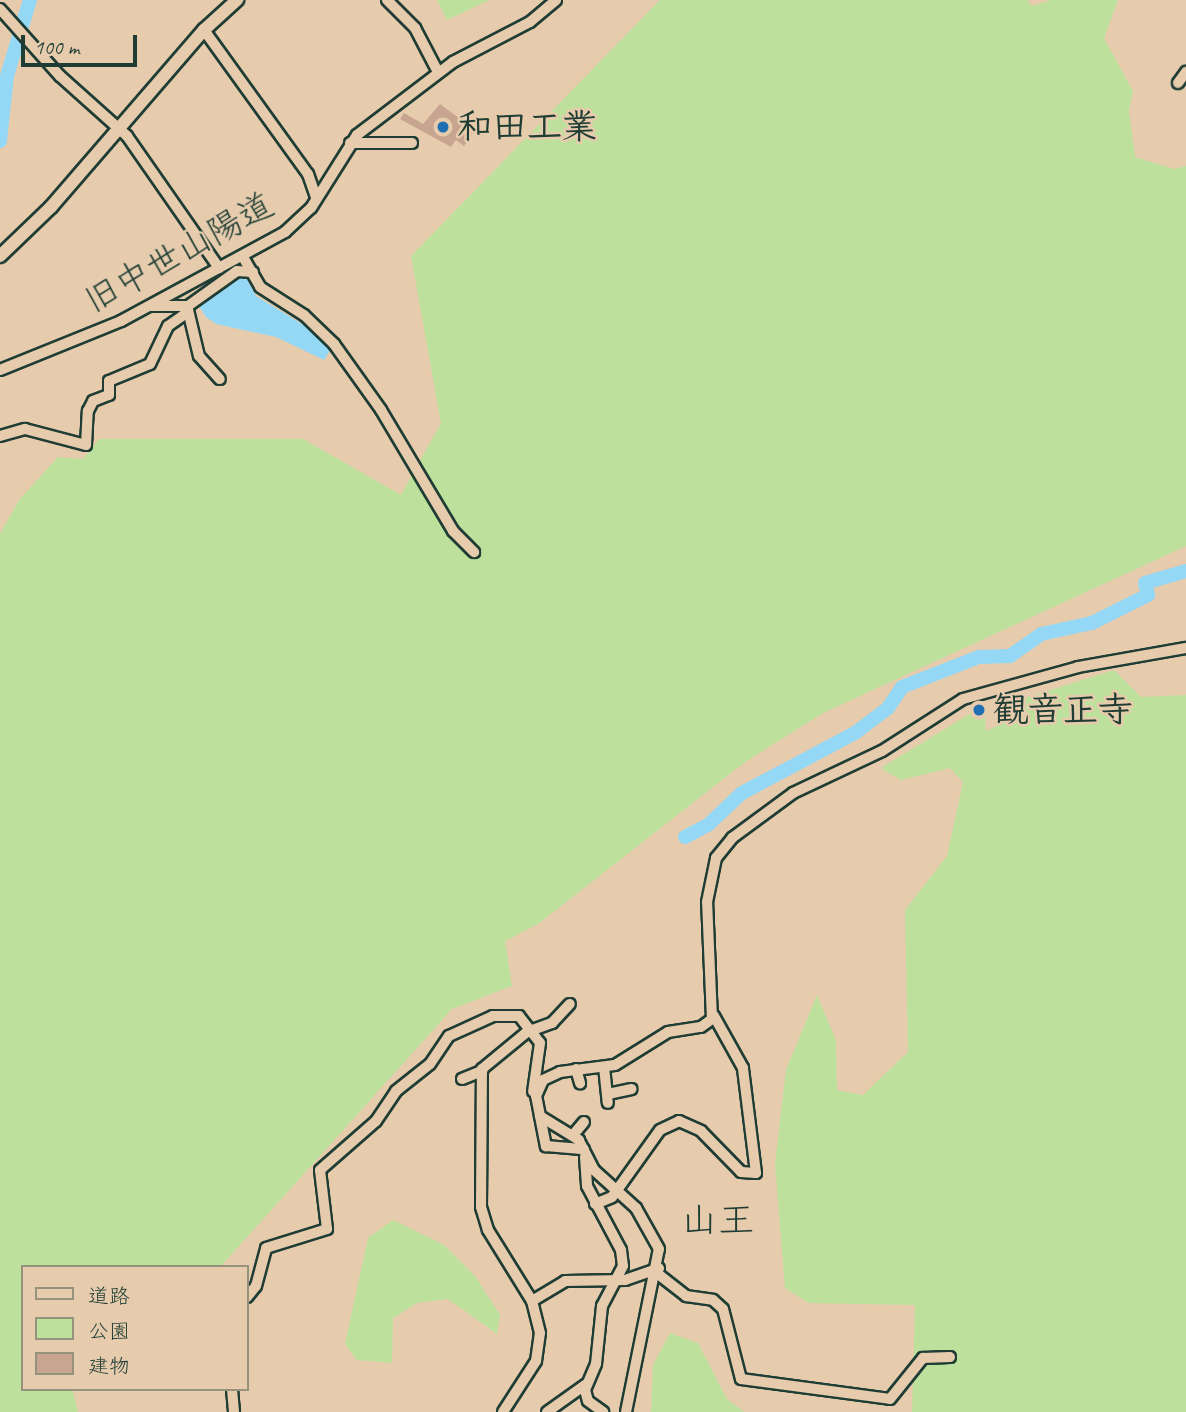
<!DOCTYPE html>
<meta charset="utf-8">
<style>
body{margin:0}
#map{position:relative;width:1186px;height:1412px;overflow:hidden;background:#e6ccad;font-family:Caveat,"Klee One",sans-serif}
div>[style]{position:absolute}
.green>*{inset:0;background:#bde19c}
.water>*{inset:0;background:#94d8f6}
.river>*{height:14px;margin:-7px;padding:0 7px;transform-origin:7px;border-radius:7px;background:#94d8f6}
.building>*{inset:0;background:#c7a590}
.roads{filter:drop-shadow(2px 0 #1f3d34) drop-shadow(-2px 0 #1f3d34) drop-shadow(0 2px #1f3d34) drop-shadow(0 -2px #1f3d34)}
.minor>*{height:10px;margin:-5px;padding:0 5px;transform-origin:5px;border-radius:5px;background:#e6ccad}
.major>*{height:12px;margin:-6px;padding:0 6px;transform-origin:6px;border-radius:6px;background:#e6ccad}
.dots>*{width:19px;height:19px;translate:-50% -50%;box-sizing:border-box;border:4px solid #e6ccad;border-radius:50%}
span{translate:-50% -50%;white-space:nowrap;text-align:center;line-height:1.15;-webkit-text-stroke:5px #e6ccad;paint-order:stroke}
.poi-label{font-size:35px;color:#1f3d34;font-weight:700}
.left{translate:0 -50%;text-align:left}
.street-label{font-size:35px;color:#1f3d34}
.neighbourhood-label{font-size:37px;color:#1f3d34}
.legend{position:absolute;left:21px;top:1265px;width:228px;height:126px;box-sizing:border-box;background:#e6ccad;border:2px solid #96937d;margin:0;padding:9px 12px;list-style:none;font-size:21px;color:#1f3d34}
.legend li{display:flex;align-items:center;gap:14px;height:35px}
.legend b{width:35px;border:2px solid #96937d}
.scale{position:absolute;left:21px;top:35px;width:116px;height:32px;box-sizing:border-box;border:4px solid #1f3d34;border-top:0;padding-left:9px;font-size:21px;line-height:24px;white-space:nowrap;color:#1f3d34;-webkit-text-stroke:5px #e6ccad;paint-order:stroke}
</style>
<div id="map">
<div class="green">
<i style="clip-path:polygon(437px 0,489px 0,447px 20px)"></i>
<i style="clip-path:polygon(660px 0,1027px 0,1032px 6px,1051px 0,1118px 0,1104px 38px,1133px 91px,1129px 111px,1135px 157px,1174px 169px,1186px 166px,1186px 546px,823px 713px,745px 762px,538px 924px,505px 941px,512px 986px,452px 1009px,220px 1267px,23px 1267px,23px 1389px,72px 1389px,78px 1412px,0 1412px,0 534px,19px 500px,58px 457px,83px 459px,99px 439px,303px 439px,401px 495px,441px 423px,411px 256px)"></i>
<i style="clip-path:polygon(1114px 670px,1141px 697px,1186px 695px,1186px 1412px,912px 1412px,915px 1305px,809px 1303px,785px 1288px,775px 1164px,786px 1070px,817px 995px,836px 1040px,837px 1090px,863px 1095px,908px 1052px,905px 910px,947px 856px,963px 782px,950px 768px,901px 780px,881px 768px,984px 705px,986px 731px,1020px 715px,1025px 698px)"></i>
<i style="clip-path:polygon(393px 1220px,444px 1245px,475px 1276px,500px 1315px,497px 1334px,448px 1299px,417px 1303px,393px 1318px,392px 1363px,357px 1360px,345px 1344px,368px 1238px)"></i>
<i style="clip-path:polygon(670px 1333px,698px 1343px,727px 1399px,744px 1412px,651px 1412px,653px 1365px)"></i>
</div>
<div class="water">
<i style="clip-path:polygon(245px 276px,256px 296px,323px 337px,332px 347px,324px 360px,276px 337px,216px 324px,206px 317px,199px 306px,203px 299px)"></i>
</div>
<div class="river">
<i style="left:0;top:141px;width:65px;rotate:-83.9deg"></i>
<i style="left:7px;top:76px;width:79px;rotate:-73.2deg"></i>
<i style="left:685px;top:837px;width:27px;rotate:-28deg"></i>
<i style="left:709px;top:824px;width:45px;rotate:-43.2deg"></i>
<i style="left:742px;top:793px;width:128px;rotate:-28deg"></i>
<i style="left:855px;top:733px;width:41px;rotate:-37.1deg"></i>
<i style="left:888px;top:708px;width:25px;rotate:-56deg"></i>
<i style="left:902px;top:687px;width:83px;rotate:-21.3deg"></i>
<i style="left:979px;top:657px;width:31px;rotate:-2deg"></i>
<i style="left:1010px;top:656px;width:38px;rotate:-35deg"></i>
<i style="left:1041px;top:634px;width:52px;rotate:-12.2deg"></i>
<i style="left:1092px;top:623px;width:63px;rotate:-26.6deg"></i>
<i style="left:1148px;top:595px;width:12px;rotate:-104deg"></i>
<i style="left:1145px;top:583px;width:43px;rotate:-16.3deg"></i>
</div>
<div class="building">
<i style="clip-path:polygon(440px 104px,475px 130px,464px 146px,456px 140px,451px 147px,400px 119px,404px 113px,423px 124px)"></i>
</div>
<div class="roads">
<div class="minor">
<i style="left:387px;top:0;width:40px;rotate:45deg"></i>
<i style="left:415px;top:28px;width:50px;rotate:62.4deg"></i>
<i style="left:0;top:9px;width:90px;rotate:48.2deg"></i>
<i style="left:60px;top:76px;width:90px;rotate:41.8deg"></i>
<i style="left:127px;top:136px;width:161px;rotate:55.1deg"></i>
<i style="left:204px;top:30px;width:178px;rotate:54.2deg"></i>
<i style="left:308px;top:174px;width:24px;rotate:71deg"></i>
<i style="left:1178px;top:83px;width:14px;rotate:-54deg"></i>
<i style="left:350px;top:143px;width:62px"></i>
<i style="left:243px;top:257px;width:34px;rotate:60deg"></i>
<i style="left:260px;top:287px;width:52px;rotate:32.5deg"></i>
<i style="left:304px;top:315px;width:42px;rotate:44deg"></i>
<i style="left:334px;top:344px;width:81px;rotate:54.5deg"></i>
<i style="left:381px;top:410px;width:141px;rotate:59.2deg"></i>
<i style="left:453px;top:531px;width:30px;rotate:45deg"></i>
<i style="left:151px;top:306px;width:37px"></i>
<i style="left:188px;top:306px;width:60px;rotate:-35.5deg"></i>
<i style="left:237px;top:271px;width:16px;rotate:4deg"></i>
<i style="left:188px;top:310px;width:47px;rotate:76.6deg"></i>
<i style="left:199px;top:356px;width:31px;rotate:48deg"></i>
<i style="left:0;top:370px;width:131px;rotate:-22deg"></i>
<i style="left:121px;top:321px;width:187px;rotate:-28.5deg"></i>
<i style="left:285px;top:232px;width:35px;rotate:-43deg"></i>
<i style="left:311px;top:208px;width:86px;rotate:-57.8deg"></i>
<i style="left:357px;top:135px;width:121px;rotate:-37.2deg"></i>
<i style="left:453px;top:62px;width:87px;rotate:-27.5deg"></i>
<i style="left:530px;top:22px;width:34px;rotate:-40deg"></i>
<i style="left:0;top:436px;width:26px;rotate:-16deg"></i>
<i style="left:25px;top:429px;width:63px;rotate:14.7deg"></i>
<i style="left:86px;top:445px;width:34px;rotate:-87deg"></i>
<i style="left:88px;top:411px;width:11px;rotate:-63deg"></i>
<i style="left:93px;top:401px;width:17px;rotate:-21deg"></i>
<i style="left:109px;top:395px;width:14px;rotate:-90deg"></i>
<i style="left:109px;top:381px;width:44px;rotate:-22.5deg"></i>
<i style="left:150px;top:364px;width:42px;rotate:-64.7deg"></i>
<i style="left:168px;top:326px;width:24px;rotate:-35deg"></i>
<i style="left:604px;top:1067px;width:36px;rotate:84deg"></i>
<i style="left:576px;top:1069px;width:15px;rotate:74deg"></i>
<i style="left:462px;top:1079px;width:22px;rotate:-22deg"></i>
<i style="left:608px;top:1094px;width:24px;rotate:-12deg"></i>
<i style="left:540px;top:1116px;width:31px;rotate:79deg"></i>
<i style="left:546px;top:1146px;width:38px;rotate:5deg"></i>
<i style="left:573px;top:1135px;width:17px;rotate:-50deg"></i>
<i style="left:585px;top:1157px;width:29px;rotate:86deg"></i>
<i style="left:587px;top:1186px;width:72px;rotate:62deg"></i>
<i style="left:621px;top:1250px;width:16px;rotate:83deg"></i>
<i style="left:623px;top:1266px;width:45px;rotate:117.7deg"></i>
<i style="left:602px;top:1306px;width:58px;rotate:95.9deg"></i>
<i style="left:596px;top:1364px;width:28px;rotate:113deg"></i>
<i style="left:585px;top:1390px;width:11px;rotate:75deg"></i>
<i style="left:588px;top:1401px;width:19px;rotate:36deg"></i>
<i style="left:595px;top:1204px;width:18px;rotate:-22deg"></i>
<i style="left:612px;top:1197px;width:82px;rotate:-54.4deg"></i>
<i style="left:660px;top:1130px;width:21px;rotate:-25deg"></i>
<i style="left:679px;top:1121px;width:24px;rotate:24deg"></i>
<i style="left:701px;top:1131px;width:57px;rotate:45.7deg"></i>
<i style="left:741px;top:1172px;width:15px;rotate:4deg"></i>
<i style="left:756px;top:1173px;width:106px;rotate:-97.1deg"></i>
<i style="left:743px;top:1068px;width:60px;rotate:-119.1deg"></i>
<i style="left:658px;top:1274px;width:36px;rotate:38deg"></i>
<i style="left:686px;top:1296px;width:27px;rotate:8deg"></i>
<i style="left:713px;top:1300px;width:13px;rotate:42deg"></i>
<i style="left:723px;top:1309px;width:72px;rotate:75.6deg"></i>
<i style="left:741px;top:1379px;width:150px;rotate:7.6deg"></i>
<i style="left:890px;top:1399px;width:53px;rotate:-51.2deg"></i>
<i style="left:923px;top:1358px;width:27px;rotate:-2deg"></i>
<i style="left:247px;top:1297px;width:14px;rotate:-51deg"></i>
<i style="left:256px;top:1286px;width:39px;rotate:-75deg"></i>
<i style="left:266px;top:1248px;width:64px;rotate:-17.3deg"></i>
<i style="left:327px;top:1229px;width:59px;rotate:-96.8deg"></i>
<i style="left:320px;top:1170px;width:74px;rotate:-41.2deg"></i>
<i style="left:376px;top:1121px;width:36px;rotate:-56deg"></i>
<i style="left:396px;top:1091px;width:43px;rotate:-38.5deg"></i>
<i style="left:430px;top:1064px;width:34px;rotate:-56deg"></i>
<i style="left:449px;top:1036px;width:48px;rotate:-24.4deg"></i>
<i style="left:493px;top:1016px;width:26px"></i>
<i style="left:519px;top:1016px;width:34px;rotate:52deg"></i>
<i style="left:540px;top:1043px;width:49px;rotate:98.1deg"></i>
<i style="left:532px;top:1301px;width:39px;rotate:-31deg"></i>
<i style="left:565px;top:1281px;width:60px;rotate:-1deg"></i>
<i style="left:625px;top:1280px;width:36px;rotate:-19deg"></i>
<i style="left:232px;top:1389px;width:23px;rotate:85deg"></i>
<i style="left:503px;top:1412px;width:61px;rotate:-57.1deg"></i>
<i style="left:536px;top:1361px;width:28px;rotate:-82deg"></i>
<i style="left:540px;top:1333px;width:33px;rotate:-104deg"></i>
<i style="left:532px;top:1301px;width:84px;rotate:-121.8deg"></i>
<i style="left:488px;top:1230px;width:24px;rotate:-107deg"></i>
<i style="left:481px;top:1207px;width:138px;rotate:-89.6deg"></i>
<i style="left:482px;top:1069px;width:58px;rotate:-39.4deg"></i>
<i style="left:527px;top:1032px;width:27px;rotate:-20deg"></i>
<i style="left:552px;top:1023px;width:26px;rotate:-47deg"></i>
<i style="left:547px;top:1412px;width:47px;rotate:-35.4deg"></i>
<i style="left:626px;top:1412px;width:166px;rotate:-78.6deg"></i>
<i style="left:659px;top:1249px;width:47px;rotate:-119.3deg"></i>
<i style="left:636px;top:1208px;width:57px;rotate:-137.9deg"></i>
<i style="left:594px;top:1170px;width:34px;rotate:-117deg"></i>
<i style="left:579px;top:1140px;width:46px;rotate:-148.4deg"></i>
<i style="left:540px;top:1116px;width:20px;rotate:-101deg"></i>
<i style="left:536px;top:1096px;width:17px;rotate:-66deg"></i>
<i style="left:543px;top:1080px;width:19px;rotate:-25deg"></i>
<i style="left:560px;top:1072px;width:55px;rotate:-7.3deg"></i>
<i style="left:615px;top:1065px;width:62px;rotate:-31.9deg"></i>
<i style="left:668px;top:1032px;width:33px;rotate:-9deg"></i>
<i style="left:701px;top:1027px;width:14px;rotate:-36deg"></i>
<i style="left:712px;top:1019px;width:117px;rotate:-92.4deg"></i>
<i style="left:707px;top:902px;width:45px;rotate:-78.4deg"></i>
<i style="left:716px;top:858px;width:26px;rotate:-51deg"></i>
<i style="left:732px;top:838px;width:76px;rotate:-36.4deg"></i>
<i style="left:793px;top:793px;width:98px;rotate:-25.3deg"></i>
<i style="left:882px;top:751px;width:96px;rotate:-32.7deg"></i>
<i style="left:963px;top:699px;width:119px;rotate:-15.5deg"></i>
<i style="left:1078px;top:667px;width:110px;rotate:-10deg"></i>
</div>
<div class="major">
<i style="left:0;top:256px;width:71px;rotate:-43.9deg"></i>
<i style="left:51px;top:207px;width:234px;rotate:-49.2deg"></i>
<i style="left:204px;top:30px;width:45px;rotate:-42.3deg"></i>
</div>
</div>
<div class="dots">
<i style="left:443px;top:127px;background:#1f6fb2"></i>
<i style="left:979px;top:710px;background:#1f6fb2"></i>
</div>
<div class="poi-label">
<span class="left" style="left:457px;top:127px">和田工業</span>
<span class="left" style="left:993px;top:710px">観音正寺</span>
</div>
<div class="street-label">
<span style="left:179px;top:253px;rotate:-29deg">旧中世山陽道</span>
</div>
<div class="neighbourhood-label">
<span style="left:718px;top:1220px">山王</span>
</div>
<ul class="legend">
<li><b style="height:9px;background:#e6ccad"></b>道路</li>
<li><b style="height:19px;background:#bde19c"></b>公園</li>
<li><b style="height:19px;background:#c7a590"></b>建物</li>
</ul>
<div class="scale">100 m</div>
</div>
